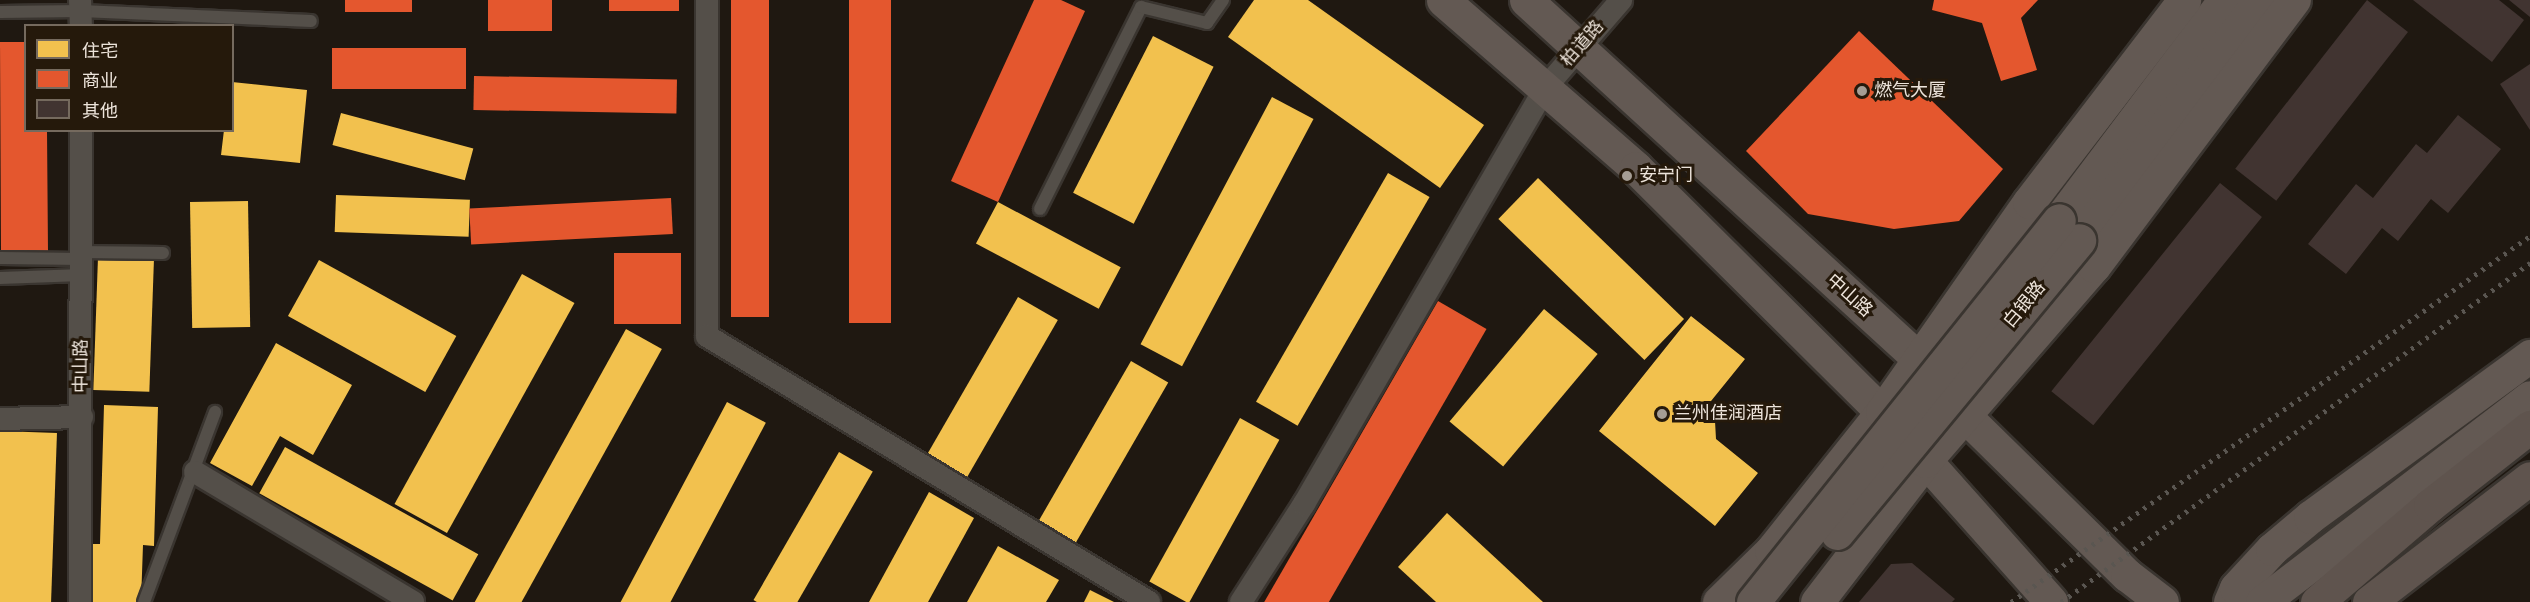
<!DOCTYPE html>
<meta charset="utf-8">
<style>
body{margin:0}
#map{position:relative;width:2530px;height:602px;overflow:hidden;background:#1f1811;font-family:"Sofia Sans Condensed","Noto Sans SC",sans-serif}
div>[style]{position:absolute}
.homes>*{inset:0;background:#f2c14e;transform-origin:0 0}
.shops>*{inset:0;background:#e4572e;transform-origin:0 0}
.building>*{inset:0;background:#413431;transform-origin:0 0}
.roads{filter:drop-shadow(2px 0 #3a3530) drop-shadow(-2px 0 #3a3530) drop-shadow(0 2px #3a3530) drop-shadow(0 -2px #3a3530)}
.service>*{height:12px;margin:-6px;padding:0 6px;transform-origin:6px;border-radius:6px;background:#544f49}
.minor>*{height:22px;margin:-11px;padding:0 11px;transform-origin:11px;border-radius:11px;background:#544f49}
.primary>*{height:33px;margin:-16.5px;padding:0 16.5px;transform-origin:16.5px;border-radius:16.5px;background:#635953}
.trunk>*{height:33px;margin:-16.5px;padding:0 16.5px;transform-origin:16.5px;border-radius:16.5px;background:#5f544e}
.rail>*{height:4.5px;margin-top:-2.25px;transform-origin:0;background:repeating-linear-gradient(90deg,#5a5651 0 3px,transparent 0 9px)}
.bridges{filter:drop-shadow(2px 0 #3a3530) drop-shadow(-2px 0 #3a3530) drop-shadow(0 2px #3a3530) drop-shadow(0 -2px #3a3530)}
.primary-bridge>*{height:33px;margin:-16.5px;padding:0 16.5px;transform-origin:16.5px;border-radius:16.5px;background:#635953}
.dots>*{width:16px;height:16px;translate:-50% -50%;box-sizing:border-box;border:3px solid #25190b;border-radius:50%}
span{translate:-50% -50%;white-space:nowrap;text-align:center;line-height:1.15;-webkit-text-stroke:6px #25190b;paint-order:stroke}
.street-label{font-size:18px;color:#ede4db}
.poi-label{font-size:18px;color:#ede4db}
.left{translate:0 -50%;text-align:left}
.legend{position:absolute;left:24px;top:24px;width:210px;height:108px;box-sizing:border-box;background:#25190b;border:2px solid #756a5e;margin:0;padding:8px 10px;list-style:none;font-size:18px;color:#ede4db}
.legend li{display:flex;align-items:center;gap:12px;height:30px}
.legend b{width:30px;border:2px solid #756a5e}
</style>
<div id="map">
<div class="homes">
<i style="clip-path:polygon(1254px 0,1308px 0,1484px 125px,1440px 188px,1228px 37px)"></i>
<i style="left:1153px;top:36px;width:68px;height:176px;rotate:27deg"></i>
<i style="clip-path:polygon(232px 82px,307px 90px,300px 163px,221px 155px,224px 130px,232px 130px)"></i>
<i style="left:1272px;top:97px;width:47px;height:280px;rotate:28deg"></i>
<i style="left:341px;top:113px;width:137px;height:33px;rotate:15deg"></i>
<i style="left:1388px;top:173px;width:48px;height:264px;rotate:30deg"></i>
<i style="left:1538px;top:178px;width:203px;height:57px;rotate:44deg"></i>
<i style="left:336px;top:195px;width:134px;height:37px;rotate:2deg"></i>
<i style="left:248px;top:201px;width:126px;height:58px;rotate:89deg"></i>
<i style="left:998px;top:202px;width:139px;height:47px;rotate:28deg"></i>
<i style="left:98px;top:257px;width:56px;height:133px;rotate:2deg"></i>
<i style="left:319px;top:260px;width:157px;height:64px;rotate:29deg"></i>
<i style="left:522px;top:274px;width:60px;height:263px;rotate:29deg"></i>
<i style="left:1018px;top:297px;width:46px;height:183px;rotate:30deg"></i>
<i style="left:1544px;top:309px;width:70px;height:147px;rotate:40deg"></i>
<i style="clip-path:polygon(1691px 316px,1745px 359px,1707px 406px,1715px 421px,1716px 439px,1758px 473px,1715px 526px,1599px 431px)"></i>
<i style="left:626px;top:329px;width:41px;height:312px;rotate:29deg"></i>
<i style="clip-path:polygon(276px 343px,352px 385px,313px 455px,280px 436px,252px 486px,210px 463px)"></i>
<i style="left:1131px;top:361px;width:43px;height:187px;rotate:30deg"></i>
<i style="left:727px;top:402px;width:44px;height:228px;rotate:28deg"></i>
<i style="clip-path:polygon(104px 405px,158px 407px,154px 546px,143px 545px,141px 602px,90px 602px,92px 544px,100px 544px)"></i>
<i style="left:1240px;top:418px;width:45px;height:187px;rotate:29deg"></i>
<i style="left:0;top:431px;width:57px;height:171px;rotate:2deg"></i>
<i style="left:285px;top:447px;width:221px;height:53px;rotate:29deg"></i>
<i style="left:839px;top:452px;width:39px;height:171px;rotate:30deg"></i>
<i style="clip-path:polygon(929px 492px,974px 518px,928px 602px,869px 602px)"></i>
<i style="clip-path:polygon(1447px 513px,1543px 602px,1436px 602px,1398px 567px)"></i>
<i style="clip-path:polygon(998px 546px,1059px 580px,1046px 602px,967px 602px)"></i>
<i style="clip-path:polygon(1090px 590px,1114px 602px,1084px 602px)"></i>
</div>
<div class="shops">
<i style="left:345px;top:0;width:67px;height:12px"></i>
<i style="left:488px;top:0;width:64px;height:31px"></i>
<i style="left:609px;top:0;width:70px;height:11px"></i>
<i style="left:731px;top:0;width:38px;height:317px"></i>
<i style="left:849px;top:0;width:42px;height:323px"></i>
<i style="clip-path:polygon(1034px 0,1061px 0,1085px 11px,998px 202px,951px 181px)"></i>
<i style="clip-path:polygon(1934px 0,2038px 0,2021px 18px,2037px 70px,2001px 81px,1982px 23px,1932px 10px)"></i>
<i style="clip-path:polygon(1859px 31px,2003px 169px,1959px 221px,1894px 229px,1808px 214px,1746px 151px)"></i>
<i style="clip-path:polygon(0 42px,26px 42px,26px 130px,47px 130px,48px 252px,1px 253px)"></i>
<i style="left:332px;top:48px;width:134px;height:41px"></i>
<i style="left:474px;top:76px;width:203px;height:34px;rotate:1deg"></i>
<i style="left:671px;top:198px;width:36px;height:202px;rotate:87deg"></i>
<i style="left:614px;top:253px;width:67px;height:71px"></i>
<i style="left:1438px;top:301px;width:56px;height:349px;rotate:30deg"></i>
</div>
<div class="building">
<i style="left:2367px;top:0;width:52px;height:214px;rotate:38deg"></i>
<i style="clip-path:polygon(2413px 0,2499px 0,2524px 20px,2492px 62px)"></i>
<i style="clip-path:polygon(2509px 0,2530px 0,2530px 17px)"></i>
<i style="clip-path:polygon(2530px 64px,2530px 130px,2500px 84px)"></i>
<i style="clip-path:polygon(2458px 115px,2501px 149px,2448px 213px,2431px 199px,2398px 241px,2382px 228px,2346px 274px,2308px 244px,2356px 184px,2373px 198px,2416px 144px,2427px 153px)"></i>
<i style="left:2220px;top:183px;width:54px;height:268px;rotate:39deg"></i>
<i style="clip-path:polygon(1912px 563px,1955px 599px,1952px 602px,1859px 602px,1891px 564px)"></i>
</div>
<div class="roads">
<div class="service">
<i style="left:0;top:12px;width:81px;rotate:-0.7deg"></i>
<i style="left:81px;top:11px;width:230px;rotate:2.5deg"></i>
<i style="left:1040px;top:209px;width:226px;rotate:-63.4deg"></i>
<i style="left:1141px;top:7px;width:68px;rotate:13.6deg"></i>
<i style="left:1207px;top:23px;width:28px;rotate:-55deg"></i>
<i style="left:81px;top:252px;width:82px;rotate:0.7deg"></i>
<i style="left:0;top:258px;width:81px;rotate:0.7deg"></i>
<i style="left:0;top:278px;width:82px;rotate:-2.1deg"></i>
<i style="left:144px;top:602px;width:203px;rotate:-69.5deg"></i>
</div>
<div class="minor">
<i style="left:80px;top:0;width:26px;rotate:88deg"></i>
<i style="left:707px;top:0;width:336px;rotate:90deg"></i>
<i style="left:707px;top:336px;width:516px;rotate:31.04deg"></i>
<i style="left:0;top:419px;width:82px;rotate:-1.4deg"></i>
<i style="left:195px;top:472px;width:254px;rotate:30.8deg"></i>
<i style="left:80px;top:602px;width:472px;rotate:-89.9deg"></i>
<i style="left:1241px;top:602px;width:117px;rotate:-57.3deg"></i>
<i style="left:1304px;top:504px;width:482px;rotate:-59.9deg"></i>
<i style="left:1546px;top:87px;width:115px;rotate:-49.2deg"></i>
</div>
<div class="primary">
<i style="left:1443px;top:0;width:256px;rotate:41deg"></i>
<i style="left:1636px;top:168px;width:346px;rotate:44.8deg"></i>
<i style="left:1882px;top:412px;width:254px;rotate:48.3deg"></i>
<i style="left:1526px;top:0;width:532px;rotate:42.41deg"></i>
<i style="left:1919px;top:359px;width:73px;rotate:51.1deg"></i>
<i style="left:1965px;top:416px;width:227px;rotate:44.5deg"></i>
<i style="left:2127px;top:575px;width:44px;rotate:37.6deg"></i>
<i style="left:2059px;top:220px;width:275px;rotate:-53.1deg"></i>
<i style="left:2079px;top:240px;width:301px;rotate:-53deg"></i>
<i style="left:1719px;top:602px;width:73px;rotate:-44.4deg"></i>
<i style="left:1771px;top:551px;width:178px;rotate:-51.4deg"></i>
<i style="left:1882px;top:412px;width:256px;rotate:-55deg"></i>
<i style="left:2029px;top:202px;width:255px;rotate:-52.5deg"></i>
<i style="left:1817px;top:602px;width:178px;rotate:-52.5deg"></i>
<i style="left:1925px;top:461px;width:258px;rotate:-49.1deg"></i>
<i style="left:2094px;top:266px;width:333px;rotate:-53.1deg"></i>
<i style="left:2230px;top:602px;width:15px;rotate:-67deg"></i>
<i style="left:2236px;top:588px;width:53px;rotate:-47.3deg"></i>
<i style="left:2272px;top:549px;width:50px;rotate:-40.1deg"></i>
<i style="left:2310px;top:517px;width:273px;rotate:-36.2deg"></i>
<i style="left:2262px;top:602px;width:337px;rotate:-37.4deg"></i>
</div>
<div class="trunk">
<i style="left:2317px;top:602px;width:149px;rotate:-40.6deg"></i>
<i style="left:2430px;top:505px;width:127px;rotate:-38deg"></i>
<i style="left:2369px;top:602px;width:203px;rotate:-37.6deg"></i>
</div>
</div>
<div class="rail">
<i style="left:2011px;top:602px;width:635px;rotate:-35.19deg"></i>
<i style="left:2061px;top:602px;width:579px;rotate:-35.86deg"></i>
</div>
<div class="bridges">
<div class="primary-bridge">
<i style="left:1837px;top:533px;width:380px;rotate:-50.4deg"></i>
<i style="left:1753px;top:602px;width:489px;rotate:-51.3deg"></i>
</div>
</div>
<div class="dots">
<i style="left:1862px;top:91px;background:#a59d94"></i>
<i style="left:1627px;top:176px;background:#a59d94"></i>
<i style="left:1662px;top:414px;background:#a59d94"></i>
</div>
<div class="street-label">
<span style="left:1583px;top:44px;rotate:-49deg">柏道路</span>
<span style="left:1849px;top:296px;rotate:42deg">中山路</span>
<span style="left:2025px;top:305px;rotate:-50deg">白银路</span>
<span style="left:82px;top:366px;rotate:-90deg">中山路</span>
</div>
<div class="poi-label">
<span class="left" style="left:1874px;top:91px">燃气大厦</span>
<span class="left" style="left:1639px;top:176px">安宁门</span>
<span class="left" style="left:1674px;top:414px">兰州佳润酒店</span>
</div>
<ul class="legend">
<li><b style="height:16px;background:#f2c14e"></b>住宅</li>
<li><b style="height:16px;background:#e4572e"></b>商业</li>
<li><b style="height:16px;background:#413431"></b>其他</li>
</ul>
</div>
